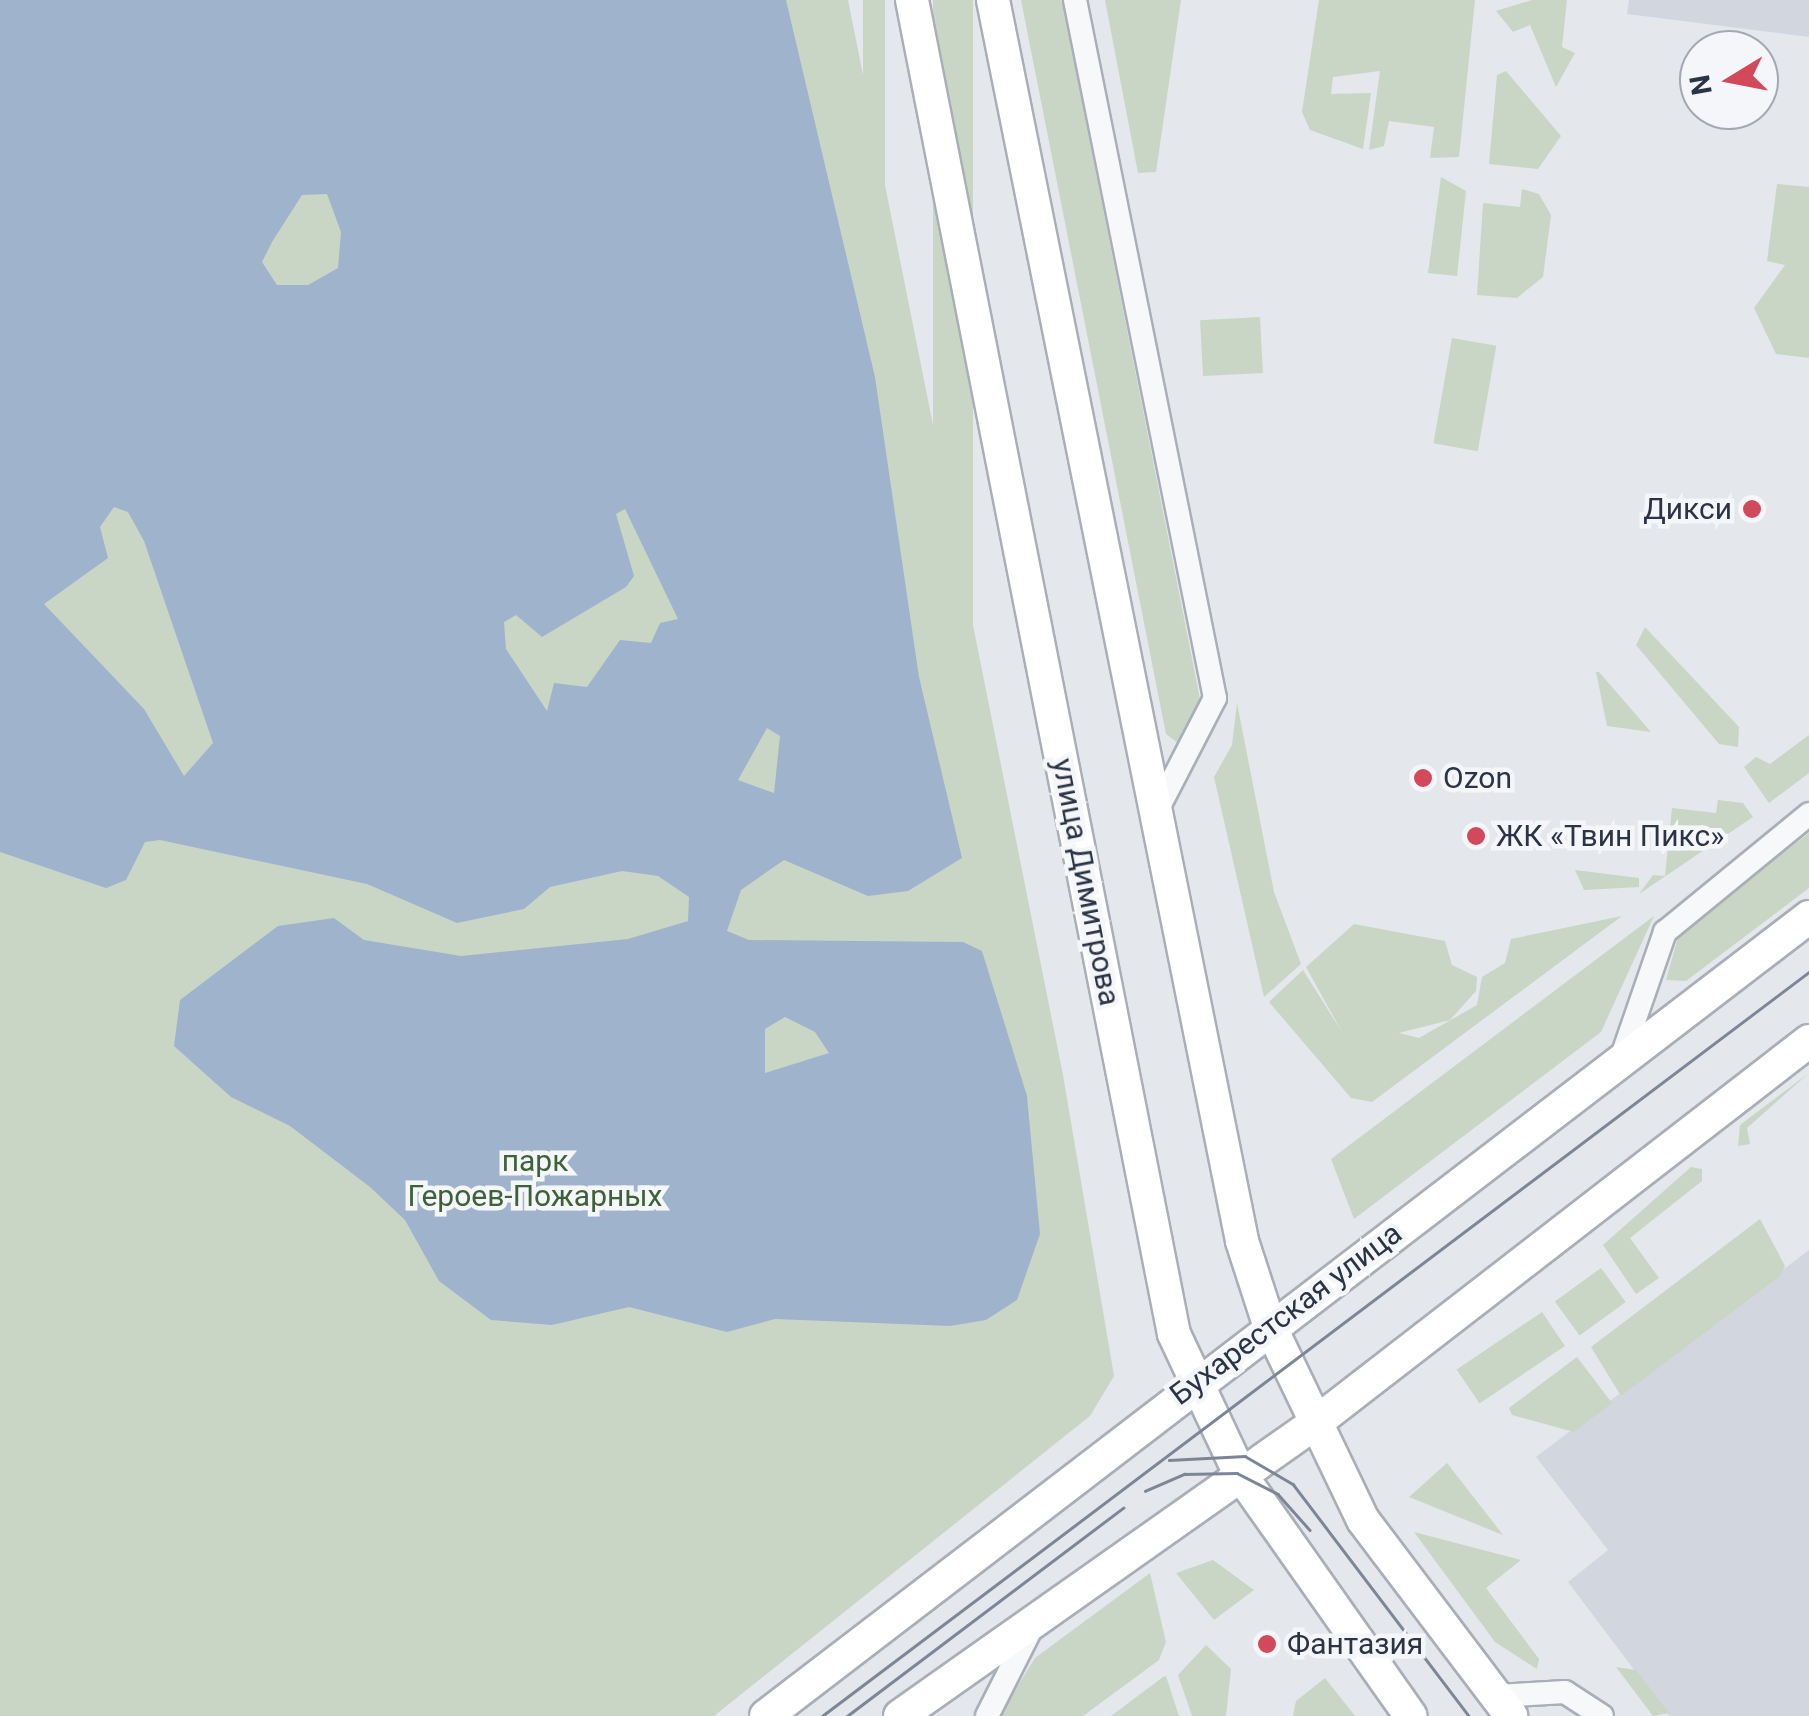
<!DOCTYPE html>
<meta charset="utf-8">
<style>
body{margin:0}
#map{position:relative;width:1809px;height:1716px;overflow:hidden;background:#e4e7ec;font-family:Roboto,sans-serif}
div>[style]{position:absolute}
.built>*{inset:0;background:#d2d6de}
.green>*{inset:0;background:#c9d6c5;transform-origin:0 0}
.water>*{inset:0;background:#9fb4cc}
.roads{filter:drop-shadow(2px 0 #a9aeb7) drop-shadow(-2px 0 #a9aeb7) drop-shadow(0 2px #a9aeb7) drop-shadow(0 -2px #a9aeb7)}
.street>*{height:22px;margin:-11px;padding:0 11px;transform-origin:11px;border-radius:11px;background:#f7f8fa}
.secondary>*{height:32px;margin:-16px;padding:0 16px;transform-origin:16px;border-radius:16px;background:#fff}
.tram>*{height:2.5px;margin:-1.25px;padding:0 1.25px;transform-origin:1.25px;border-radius:1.25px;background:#7d8696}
.dots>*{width:28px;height:28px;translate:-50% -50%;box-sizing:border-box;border:5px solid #f4f6f9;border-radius:50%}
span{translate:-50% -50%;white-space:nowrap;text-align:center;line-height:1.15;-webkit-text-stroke:9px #f4f6f9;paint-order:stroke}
.poi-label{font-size:30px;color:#2b3445}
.right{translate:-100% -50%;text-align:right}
.left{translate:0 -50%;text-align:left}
.street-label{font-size:30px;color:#2b3445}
.park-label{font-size:30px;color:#3f6138}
.north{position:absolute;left:1679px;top:30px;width:100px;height:100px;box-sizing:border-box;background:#f4f6f9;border:2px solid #a4a8b1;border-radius:50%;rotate:260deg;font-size:28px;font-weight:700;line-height:40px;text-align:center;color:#2b3445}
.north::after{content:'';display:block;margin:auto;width:35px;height:45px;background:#d1495b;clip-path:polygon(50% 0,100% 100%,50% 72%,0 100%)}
</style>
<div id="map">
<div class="built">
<i style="clip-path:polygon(1629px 0,1809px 0,1809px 37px,1627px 14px)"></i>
<i style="clip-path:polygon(1809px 1250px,1809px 1716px,1669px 1716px,1568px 1582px,1608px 1550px,1536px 1457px)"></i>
</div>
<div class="green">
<i style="clip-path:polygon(0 0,848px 0,1063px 1075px,1114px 1376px,1090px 1416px,714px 1716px,0 1716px)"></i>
<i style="left:863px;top:0;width:22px;height:1093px"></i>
<i style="left:933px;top:0;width:40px;height:1315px"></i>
<i style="clip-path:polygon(1021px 0,1062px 0,1200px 699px,1178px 743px,1166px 734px)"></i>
<i style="clip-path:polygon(1105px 0,1181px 0,1156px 172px,1138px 173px)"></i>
<i style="clip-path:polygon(1319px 0,1475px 0,1459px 157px,1430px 158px,1434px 127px,1389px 121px,1384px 146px,1369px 150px,1380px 71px,1333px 77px,1331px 94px,1371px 93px,1363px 149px,1310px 130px,1302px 112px)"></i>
<i style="clip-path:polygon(1532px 0,1567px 0,1562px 47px,1575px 53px,1556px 87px,1530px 25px,1513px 32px,1496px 11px)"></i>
<i style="clip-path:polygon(1506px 71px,1561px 136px,1538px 169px,1489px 164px,1497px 75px)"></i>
<i style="clip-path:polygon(1441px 177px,1466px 191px,1457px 276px,1428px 273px)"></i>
<i style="clip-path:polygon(1777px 184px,1809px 187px,1809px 358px,1776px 354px,1754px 308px,1785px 265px,1767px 261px)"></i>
<i style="clip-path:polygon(1522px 189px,1539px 194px,1551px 215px,1543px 277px,1517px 298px,1477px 295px,1483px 203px,1520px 207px)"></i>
<i style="left:1260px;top:317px;width:56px;height:60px;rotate:87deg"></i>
<i style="left:1452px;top:338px;width:45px;height:107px;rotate:10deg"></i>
<i style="clip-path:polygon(1645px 627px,1739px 727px,1738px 747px,1719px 744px,1636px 645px)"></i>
<i style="clip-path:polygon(1596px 672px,1599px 672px,1651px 732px,1607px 726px)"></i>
<i style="clip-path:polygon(1237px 703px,1274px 892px,1301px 964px,1264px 997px,1214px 777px,1232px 745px)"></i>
<i style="clip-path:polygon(1809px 735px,1809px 773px,1769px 803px,1744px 767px,1756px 757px,1770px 764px)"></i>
<i style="clip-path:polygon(1718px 800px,1743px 803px,1753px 817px,1639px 894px,1653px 875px,1665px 876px,1672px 808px,1716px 813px)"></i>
<i style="clip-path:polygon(1809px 833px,1809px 888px,1686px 981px,1666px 980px,1679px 934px)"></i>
<i style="clip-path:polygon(1575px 870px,1639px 878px,1639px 887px,1584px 890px)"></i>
<i style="clip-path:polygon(1622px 916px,1372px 1102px,1351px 1098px,1269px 1002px,1303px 970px,1342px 1032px,1306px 967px,1354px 924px,1445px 941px,1452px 965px,1477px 977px,1476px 991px,1450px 1020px,1399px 1033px,1419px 1038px,1477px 1005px,1482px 977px,1505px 963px,1511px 939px)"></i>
<i style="clip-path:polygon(1654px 916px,1601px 1032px,1354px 1219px,1331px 1159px)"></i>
<i style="clip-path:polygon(1809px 1073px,1747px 1128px,1750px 1144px,1738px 1146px,1740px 1125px)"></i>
<i style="clip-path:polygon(1691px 1167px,1702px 1169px,1702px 1181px,1630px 1238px,1659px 1278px,1636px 1294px,1603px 1245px)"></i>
<i style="clip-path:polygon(1760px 1219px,1785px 1266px,1780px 1276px,1621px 1396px,1591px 1347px)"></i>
<i style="left:1601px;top:1268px;width:42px;height:57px;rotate:54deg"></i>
<i style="left:1542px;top:1312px;width:41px;height:103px;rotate:56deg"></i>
<i style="clip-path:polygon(1577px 1357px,1612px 1403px,1574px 1432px,1512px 1415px,1509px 1408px)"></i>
<i style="clip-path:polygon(1447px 1463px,1503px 1535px,1409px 1497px)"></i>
<i style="clip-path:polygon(1414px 1532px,1521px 1560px,1486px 1588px,1539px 1659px,1537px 1669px,1495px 1642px)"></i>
<i style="clip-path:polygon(1213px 1560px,1254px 1590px,1214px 1620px,1176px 1573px)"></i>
<i style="clip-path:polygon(1150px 1573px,1166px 1642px,1159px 1660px,1083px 1716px,999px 1716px,1035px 1658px)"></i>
<i style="clip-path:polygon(1206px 1645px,1231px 1669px,1226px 1716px,1192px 1716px,1178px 1675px)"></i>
<i style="clip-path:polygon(1616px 1667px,1636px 1670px,1669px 1713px,1653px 1716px)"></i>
<i style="clip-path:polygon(1166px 1676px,1179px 1716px,1111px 1716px,1163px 1677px)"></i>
<i style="clip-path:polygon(1325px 1678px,1355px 1716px,1293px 1716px,1296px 1701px)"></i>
</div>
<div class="water">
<i style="clip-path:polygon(evenodd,0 0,786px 0,875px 377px,919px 677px,962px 858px,908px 891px,868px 896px,784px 860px,741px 890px,727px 931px,749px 940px,963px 942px,982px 951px,1027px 1096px,1040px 1234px,1017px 1300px,986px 1320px,950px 1326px,775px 1319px,727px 1332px,629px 1307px,552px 1325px,491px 1320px,439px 1281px,405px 1220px,370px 1187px,290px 1126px,231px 1097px,174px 1046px,180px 1000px,278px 926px,334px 918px,364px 940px,461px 956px,628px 939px,688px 921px,689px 897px,658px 876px,622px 871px,550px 887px,524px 909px,457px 923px,367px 884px,160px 840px,145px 842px,126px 880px,106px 888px,0 852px,0 0,327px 194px,341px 232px,338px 268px,308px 285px,277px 285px,262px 262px,272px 242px,302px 195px,327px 194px,0 0,114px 507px,128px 512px,144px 541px,213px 743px,184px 776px,144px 709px,44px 604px,108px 558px,100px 527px,114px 507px,0 0,625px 509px,678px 619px,660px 623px,651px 643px,620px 640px,587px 687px,554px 683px,547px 711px,506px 649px,504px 622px,516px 615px,542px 637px,626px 587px,634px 576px,616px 514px,625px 509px,0 0,767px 728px,780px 736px,774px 793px,738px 780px,767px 728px,0 0,785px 1017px,815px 1032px,829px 1053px,765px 1073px,765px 1029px,785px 1017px)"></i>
</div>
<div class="roads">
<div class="street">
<i style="left:1075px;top:0;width:712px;rotate:78.66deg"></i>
<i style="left:1215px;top:698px;width:133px;rotate:117.3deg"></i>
<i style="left:1620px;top:1062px;width:138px;rotate:-70.9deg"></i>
<i style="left:1665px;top:932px;width:186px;rotate:-39.3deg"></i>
<i style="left:1497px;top:1696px;width:68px;rotate:-3.4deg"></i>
<i style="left:1565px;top:1692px;width:44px;rotate:33deg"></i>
<i style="left:987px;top:1716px;width:100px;rotate:-63.2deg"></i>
</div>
<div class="secondary">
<i style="left:912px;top:0;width:1359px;rotate:78.89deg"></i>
<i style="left:1174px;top:1334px;width:155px;rotate:64.8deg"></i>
<i style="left:1240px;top:1474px;width:296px;rotate:54.8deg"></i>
<i style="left:993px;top:0;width:1266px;rotate:78.65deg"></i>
<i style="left:1242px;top:1241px;width:87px;rotate:72deg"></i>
<i style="left:1269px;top:1324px;width:217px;rotate:64.4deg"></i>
<i style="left:1363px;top:1520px;width:246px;rotate:52.9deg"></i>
<i style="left:766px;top:1716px;width:1314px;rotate:-37.45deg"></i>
<i style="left:900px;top:1716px;width:507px;rotate:-35.2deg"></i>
<i style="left:1314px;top:1424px;width:626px;rotate:-37.73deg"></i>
</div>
</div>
<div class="tram">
<i style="left:1169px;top:1460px;width:76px;rotate:-3deg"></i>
<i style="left:1245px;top:1456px;width:56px;rotate:30.3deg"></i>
<i style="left:1293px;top:1484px;width:291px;rotate:52.8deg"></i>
<i style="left:1145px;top:1491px;width:43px;rotate:-23.6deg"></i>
<i style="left:1184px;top:1474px;width:53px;rotate:-1.1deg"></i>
<i style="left:1237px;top:1473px;width:46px;rotate:27.1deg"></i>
<i style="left:1278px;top:1494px;width:48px;rotate:48.4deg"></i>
<i style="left:822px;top:1716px;width:1236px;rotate:-37.01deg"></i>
<i style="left:847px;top:1716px;width:346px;rotate:-37deg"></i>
</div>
<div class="dots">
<i style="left:1752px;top:509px;background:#d1495b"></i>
<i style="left:1423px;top:778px;background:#d1495b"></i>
<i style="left:1476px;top:836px;background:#d1495b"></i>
<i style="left:1267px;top:1644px;background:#d1495b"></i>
</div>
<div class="poi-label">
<span class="right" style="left:1732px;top:509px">Дикси</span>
<span class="left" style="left:1443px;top:778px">Ozon</span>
<span class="left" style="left:1496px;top:836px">ЖК «Твин Пикс»</span>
<span class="left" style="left:1287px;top:1644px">Фантазия</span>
</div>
<div class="street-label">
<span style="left:1086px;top:882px;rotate:79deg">улица Димитрова</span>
<span style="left:1286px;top:1314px;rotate:-37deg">Бухарестская улица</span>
</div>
<div class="park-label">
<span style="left:535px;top:1178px">парк<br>Героев-Пожарных</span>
</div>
<div class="north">N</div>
</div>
